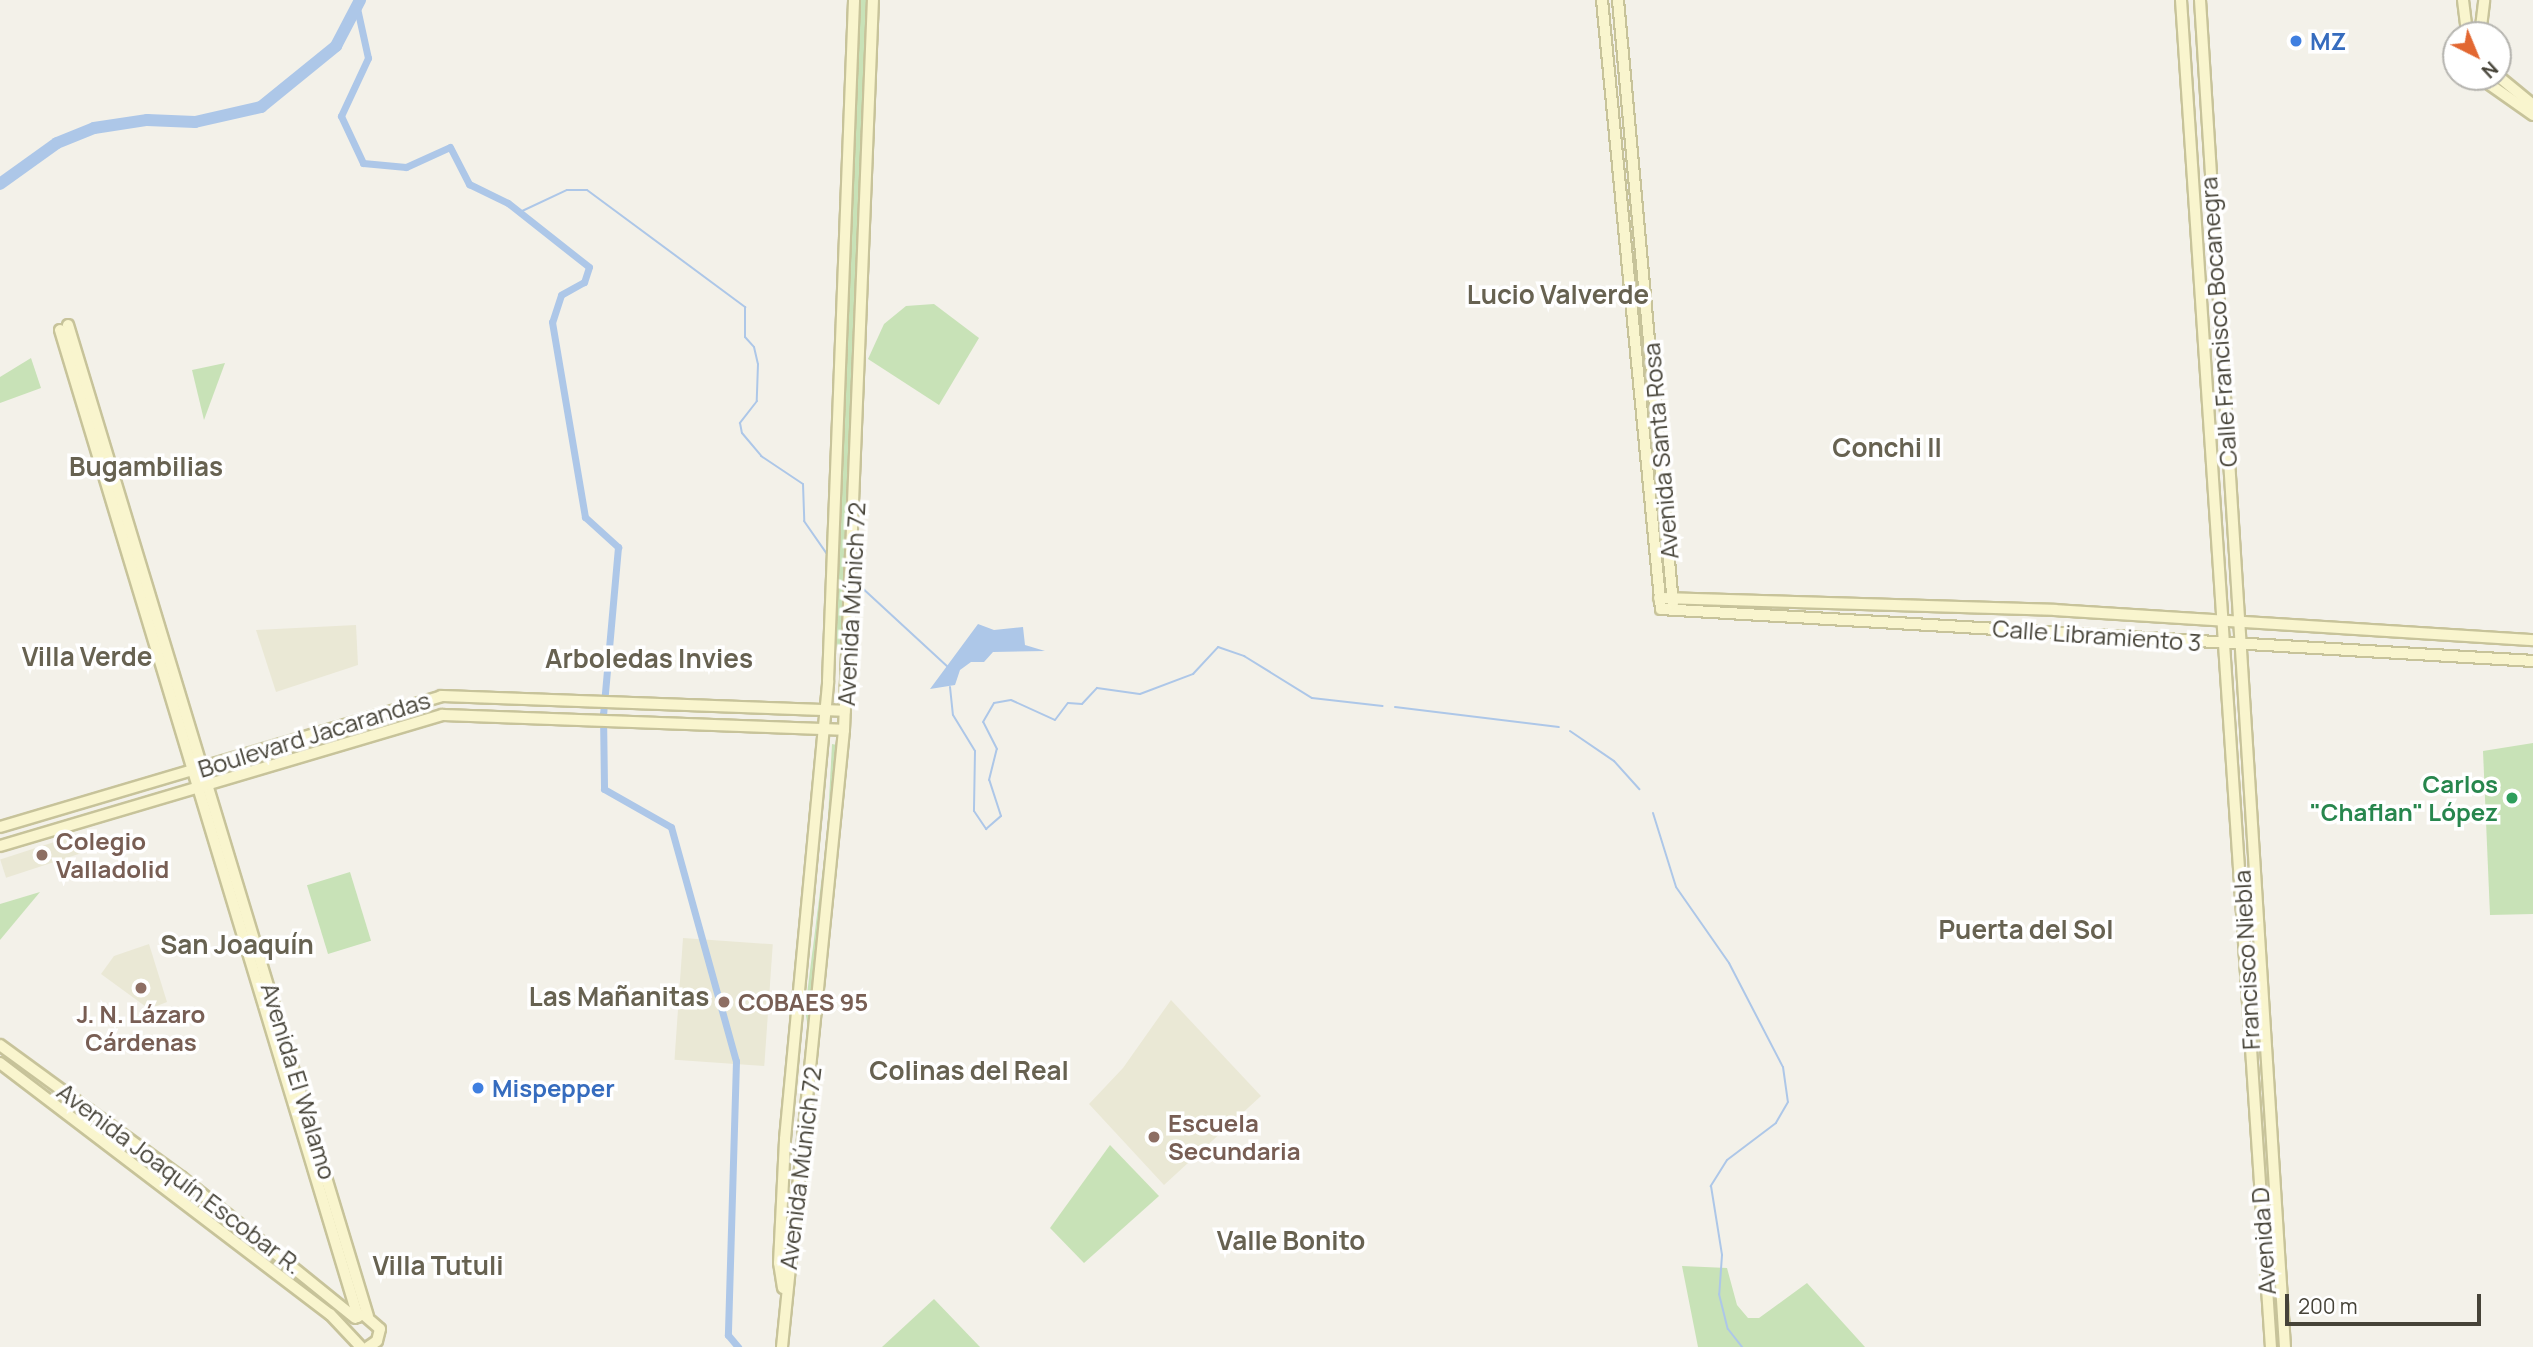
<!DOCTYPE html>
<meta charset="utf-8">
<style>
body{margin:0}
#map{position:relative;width:2533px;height:1347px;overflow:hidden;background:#f3f1e9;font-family:Manrope,sans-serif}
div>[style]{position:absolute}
.education>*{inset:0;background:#eae8d5;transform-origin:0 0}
.green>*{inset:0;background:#c8e2b7;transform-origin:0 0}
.water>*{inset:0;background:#adc7e8}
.stream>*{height:2px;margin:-1px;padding:0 1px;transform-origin:1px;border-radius:1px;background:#adc7e8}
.canal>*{height:7px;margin:-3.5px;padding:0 3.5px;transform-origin:3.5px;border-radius:3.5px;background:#adc7e8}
.river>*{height:12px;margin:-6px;padding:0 6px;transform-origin:6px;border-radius:6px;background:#adc7e8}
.roads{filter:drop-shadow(2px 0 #c7c39a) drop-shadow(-2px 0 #c7c39a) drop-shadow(0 2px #c7c39a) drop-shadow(0 -2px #c7c39a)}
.secondary>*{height:10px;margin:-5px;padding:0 5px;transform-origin:5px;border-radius:5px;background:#f9f5ce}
.dots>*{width:19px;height:19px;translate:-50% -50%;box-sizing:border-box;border:4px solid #fff;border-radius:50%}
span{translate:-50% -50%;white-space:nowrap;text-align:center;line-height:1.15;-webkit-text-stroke:7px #fff;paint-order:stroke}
.shop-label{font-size:24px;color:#366cbe;font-weight:700}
.left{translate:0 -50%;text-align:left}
.street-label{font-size:24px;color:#464338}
.leisure-label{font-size:24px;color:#27864d;font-weight:700}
.right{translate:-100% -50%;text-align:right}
.education-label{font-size:24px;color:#785e54;font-weight:700}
.neighbourhood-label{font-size:26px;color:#676251;font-weight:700}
.north{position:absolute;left:2442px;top:21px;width:70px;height:70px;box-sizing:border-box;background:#fff;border:2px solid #b5b4af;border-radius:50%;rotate:137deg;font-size:19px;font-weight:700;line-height:28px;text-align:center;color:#464338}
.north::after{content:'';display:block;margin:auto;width:24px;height:32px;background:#e26731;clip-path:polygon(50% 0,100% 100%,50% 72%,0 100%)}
.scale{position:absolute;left:2285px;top:1294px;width:196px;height:32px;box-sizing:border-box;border:4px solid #464338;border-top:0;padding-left:9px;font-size:21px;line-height:24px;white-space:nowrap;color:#464338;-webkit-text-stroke:5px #fff;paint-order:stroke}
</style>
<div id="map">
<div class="education">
<i style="clip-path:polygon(356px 625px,358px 665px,276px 692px,256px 630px)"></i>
<i style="left:82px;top:833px;width:19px;height:86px;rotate:72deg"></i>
<i style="left:683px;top:938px;width:90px;height:122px;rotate:4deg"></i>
<i style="clip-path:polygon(149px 944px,167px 1002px,149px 1009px,101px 974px,114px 956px)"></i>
<i style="clip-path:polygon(1171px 1000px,1261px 1096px,1164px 1185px,1089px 1104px,1123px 1068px)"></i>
</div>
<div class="green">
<i style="clip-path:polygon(859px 0,871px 0,841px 706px,840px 652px,834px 638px)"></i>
<i style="clip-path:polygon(934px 304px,979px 338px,939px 405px,868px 359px,884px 324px,906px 306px)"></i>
<i style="clip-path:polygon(31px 358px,41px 388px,0 403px,0 377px)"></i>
<i style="clip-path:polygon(225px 363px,204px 420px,192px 370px)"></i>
<i style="clip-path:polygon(2533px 743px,2533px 914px,2490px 915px,2483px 751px)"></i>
<i style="clip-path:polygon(832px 744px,837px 745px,837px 764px,827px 837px)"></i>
<i style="clip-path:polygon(825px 852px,827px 853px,811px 1045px,805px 1010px)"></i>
<i style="left:350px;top:872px;width:72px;height:45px;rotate:73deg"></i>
<i style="clip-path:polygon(40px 892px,0 940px,0 904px)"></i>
<i style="clip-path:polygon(1110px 1145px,1159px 1196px,1084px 1263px,1050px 1228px)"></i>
<i style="clip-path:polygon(1682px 1266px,1727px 1268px,1737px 1305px,1748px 1318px,1759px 1318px,1807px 1283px,1865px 1347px,1698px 1347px)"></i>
<i style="clip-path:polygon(934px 1299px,980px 1347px,882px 1347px)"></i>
</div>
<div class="water">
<i style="clip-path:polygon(978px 624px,994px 630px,1023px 627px,1025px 645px,1045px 651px,993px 652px,984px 662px,971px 662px,960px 670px,955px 685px,930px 689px)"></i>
</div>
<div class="stream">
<i style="left:520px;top:212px;width:52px;rotate:-25.1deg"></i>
<i style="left:567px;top:190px;width:20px"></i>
<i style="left:587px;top:190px;width:197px;rotate:36.5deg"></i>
<i style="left:745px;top:307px;width:30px;rotate:90deg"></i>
<i style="left:745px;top:337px;width:13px;rotate:48deg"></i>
<i style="left:754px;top:347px;width:17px;rotate:77deg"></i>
<i style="left:758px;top:364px;width:37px;rotate:92deg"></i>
<i style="left:757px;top:401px;width:28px;rotate:128deg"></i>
<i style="left:740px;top:423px;width:10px;rotate:79deg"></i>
<i style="left:742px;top:433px;width:30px;rotate:50deg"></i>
<i style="left:761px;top:456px;width:50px;rotate:33.7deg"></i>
<i style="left:803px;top:484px;width:37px;rotate:88deg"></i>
<i style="left:804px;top:521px;width:44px;rotate:55.2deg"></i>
<i style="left:859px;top:585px;width:121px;rotate:42.7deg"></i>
<i style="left:950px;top:687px;width:28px;rotate:84deg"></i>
<i style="left:953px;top:715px;width:42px;rotate:58.6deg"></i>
<i style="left:975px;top:751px;width:60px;rotate:91deg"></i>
<i style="left:974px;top:811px;width:22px;rotate:56deg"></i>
<i style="left:986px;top:829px;width:20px;rotate:-41deg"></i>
<i style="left:1001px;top:816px;width:38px;rotate:-108deg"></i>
<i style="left:989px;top:780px;width:32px;rotate:-76deg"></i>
<i style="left:997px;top:749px;width:30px;rotate:-117deg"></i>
<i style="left:983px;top:722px;width:22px;rotate:-60deg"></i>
<i style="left:994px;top:703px;width:17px;rotate:-10deg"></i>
<i style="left:1011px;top:700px;width:48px;rotate:24.4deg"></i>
<i style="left:1055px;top:720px;width:21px;rotate:-53deg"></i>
<i style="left:1068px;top:703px;width:14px;rotate:4deg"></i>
<i style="left:1082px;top:704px;width:22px;rotate:-47deg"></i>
<i style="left:1097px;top:688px;width:43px;rotate:7.9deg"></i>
<i style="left:1140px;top:694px;width:57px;rotate:-20.7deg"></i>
<i style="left:1193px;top:674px;width:37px;rotate:-47deg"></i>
<i style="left:1218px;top:647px;width:28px;rotate:19deg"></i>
<i style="left:1244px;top:656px;width:80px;rotate:31.7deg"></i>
<i style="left:1312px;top:698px;width:71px;rotate:6.4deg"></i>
<i style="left:1395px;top:707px;width:165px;rotate:7deg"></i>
<i style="left:1570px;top:731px;width:53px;rotate:34.3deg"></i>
<i style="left:1614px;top:761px;width:38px;rotate:48deg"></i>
<i style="left:1653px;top:813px;width:77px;rotate:72.7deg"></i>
<i style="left:1676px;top:887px;width:93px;rotate:55.1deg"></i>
<i style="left:1729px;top:963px;width:117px;rotate:62.6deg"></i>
<i style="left:1783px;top:1067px;width:35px;rotate:82deg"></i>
<i style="left:1788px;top:1102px;width:24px;rotate:120deg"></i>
<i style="left:1776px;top:1123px;width:61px;rotate:142.9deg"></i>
<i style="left:1727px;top:1160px;width:31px;rotate:122deg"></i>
<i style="left:1711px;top:1186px;width:70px;rotate:80.9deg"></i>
<i style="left:1722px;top:1255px;width:39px;rotate:94deg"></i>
<i style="left:1719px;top:1294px;width:36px;rotate:76deg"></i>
<i style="left:1728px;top:1329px;width:23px;rotate:52deg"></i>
</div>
<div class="canal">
<i style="left:357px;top:8px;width:51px;rotate:77.6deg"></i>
<i style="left:368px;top:58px;width:64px;rotate:115deg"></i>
<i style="left:341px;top:116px;width:52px;rotate:64.9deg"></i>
<i style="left:363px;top:163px;width:43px;rotate:5.3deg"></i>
<i style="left:406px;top:167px;width:48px;rotate:-24.4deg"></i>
<i style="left:450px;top:147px;width:42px;rotate:62.8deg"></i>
<i style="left:469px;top:184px;width:43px;rotate:26deg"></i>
<i style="left:508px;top:203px;width:103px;rotate:38.3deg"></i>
<i style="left:589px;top:267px;width:16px;rotate:108deg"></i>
<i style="left:584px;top:282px;width:26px;rotate:151deg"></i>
<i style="left:561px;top:295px;width:28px;rotate:108deg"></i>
<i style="left:552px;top:322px;width:198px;rotate:80.4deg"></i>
<i style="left:585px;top:517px;width:45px;rotate:42.3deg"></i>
<i style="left:618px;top:547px;width:168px;rotate:95.1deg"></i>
<i style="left:603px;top:714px;width:75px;rotate:89.2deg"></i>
<i style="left:604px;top:789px;width:77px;rotate:29.6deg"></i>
<i style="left:671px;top:827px;width:243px;rotate:74.5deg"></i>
<i style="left:736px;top:1061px;width:274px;rotate:91.7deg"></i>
<i style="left:728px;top:1335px;width:16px;rotate:50deg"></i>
</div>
<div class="river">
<i style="left:0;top:184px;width:70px;rotate:-35.7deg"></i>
<i style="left:57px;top:143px;width:40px;rotate:-22deg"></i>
<i style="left:94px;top:128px;width:54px;rotate:-8.6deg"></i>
<i style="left:147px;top:120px;width:48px;rotate:2.4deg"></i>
<i style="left:195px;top:122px;width:68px;rotate:-12.8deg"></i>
<i style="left:261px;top:107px;width:97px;rotate:-39.1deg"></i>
<i style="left:336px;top:46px;width:52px;rotate:-62.4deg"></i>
</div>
<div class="roads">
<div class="secondary">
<i style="left:1602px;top:0;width:612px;rotate:84.47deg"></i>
<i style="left:1661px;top:609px;width:874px;rotate:3.41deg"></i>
<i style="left:1618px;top:0;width:606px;rotate:84.8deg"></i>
<i style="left:2181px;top:0;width:1350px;rotate:86.18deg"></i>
<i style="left:2200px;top:0;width:1350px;rotate:86.39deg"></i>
<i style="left:2463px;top:0;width:35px;rotate:83deg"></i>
<i style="left:2480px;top:35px;width:35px;rotate:-83deg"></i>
<i style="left:2498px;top:76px;width:45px;rotate:39.6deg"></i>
<i style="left:2479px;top:77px;width:66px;rotate:35.1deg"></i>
<i style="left:68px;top:325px;width:1035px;rotate:73.16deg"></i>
<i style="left:60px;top:330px;width:1031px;rotate:73.2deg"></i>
<i style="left:1659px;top:598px;width:396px;rotate:1.7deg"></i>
<i style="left:2055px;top:610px;width:479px;rotate:3.6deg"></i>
<i style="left:0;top:827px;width:460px;rotate:-16.5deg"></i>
<i style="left:441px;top:696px;width:404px;rotate:2.1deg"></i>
<i style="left:0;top:846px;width:461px;rotate:-16.5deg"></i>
<i style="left:442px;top:715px;width:402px;rotate:2.1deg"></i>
<i style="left:0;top:1045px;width:224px;rotate:36.1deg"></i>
<i style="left:181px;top:1177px;width:224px;rotate:39deg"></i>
<i style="left:0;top:1063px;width:415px;rotate:37.3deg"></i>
<i style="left:330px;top:1314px;width:45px;rotate:46.8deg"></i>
<i style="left:783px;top:1288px;width:25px;rotate:-99deg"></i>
<i style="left:779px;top:1263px;width:124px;rotate:-87.2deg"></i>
<i style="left:785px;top:1139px;width:460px;rotate:-84.6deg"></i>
<i style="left:828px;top:681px;width:681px;rotate:-87.81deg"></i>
<i style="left:364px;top:1315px;width:21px;rotate:41deg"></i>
<i style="left:380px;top:1329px;width:12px;rotate:104deg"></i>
<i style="left:377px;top:1341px;width:11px;rotate:146deg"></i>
<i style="left:782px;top:1347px;width:620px;rotate:-84.26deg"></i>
<i style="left:844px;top:730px;width:731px;rotate:-87.73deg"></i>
</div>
</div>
<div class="dots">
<i style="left:2296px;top:41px;background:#3f7fe0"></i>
<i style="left:2512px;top:798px;background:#2e9e5b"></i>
<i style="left:42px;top:855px;background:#8d6e63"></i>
<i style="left:141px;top:988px;background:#8d6e63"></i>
<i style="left:724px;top:1002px;background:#8d6e63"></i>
<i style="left:478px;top:1088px;background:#3f7fe0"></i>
<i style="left:1154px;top:1137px;background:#8d6e63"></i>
</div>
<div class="shop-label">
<span class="left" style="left:2310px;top:41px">MZ</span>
<span class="left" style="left:492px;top:1088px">Mispepper</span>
</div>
<div class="street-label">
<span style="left:2218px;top:322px;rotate:-94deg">Calle Francisco Bocanegra</span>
<span style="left:1660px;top:451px;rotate:-95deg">Avenida Santa Rosa</span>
<span style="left:851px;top:604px;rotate:-87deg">Avenida Múnich 72</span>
<span style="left:2097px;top:635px;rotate:4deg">Calle Libramiento 3</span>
<span style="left:314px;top:734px;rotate:-17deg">Boulevard Jacarandas</span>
<span style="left:2246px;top:960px;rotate:-93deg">Francisco Niebla</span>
<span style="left:299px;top:1081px;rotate:73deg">Avenida El Walamo</span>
<span style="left:800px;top:1168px;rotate:-83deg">Avenida Múnich 72</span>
<span style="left:180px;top:1178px;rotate:37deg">Avenida Joaquín Escobar R.</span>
<span style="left:2263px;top:1241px;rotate:-94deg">Avenida D</span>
</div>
<div class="leisure-label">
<span class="right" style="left:2498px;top:798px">Carlos<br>"Chaflan" López</span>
</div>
<div class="education-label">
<span class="left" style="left:56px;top:855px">Colegio<br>Valladolid</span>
<span class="left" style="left:738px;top:1002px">COBAES 95</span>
<span style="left:141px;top:1028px">J. N. Lázaro<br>Cárdenas</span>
<span class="left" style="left:1168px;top:1137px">Escuela<br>Secundaria</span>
</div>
<div class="neighbourhood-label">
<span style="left:1558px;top:295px">Lucio Valverde</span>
<span style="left:1887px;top:448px">Conchi II</span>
<span style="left:146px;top:467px">Bugambilias</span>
<span style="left:87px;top:657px">Villa Verde</span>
<span style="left:649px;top:659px">Arboledas Invies</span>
<span style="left:2026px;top:930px">Puerta del Sol</span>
<span style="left:237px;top:945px">San Joaquín</span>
<span style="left:619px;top:997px">Las Mañanitas</span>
<span style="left:969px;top:1071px">Colinas del Real</span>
<span style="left:1291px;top:1241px">Valle Bonito</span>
<span style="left:438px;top:1266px">Villa Tutuli</span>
</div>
<div class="north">N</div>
<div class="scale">200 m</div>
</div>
